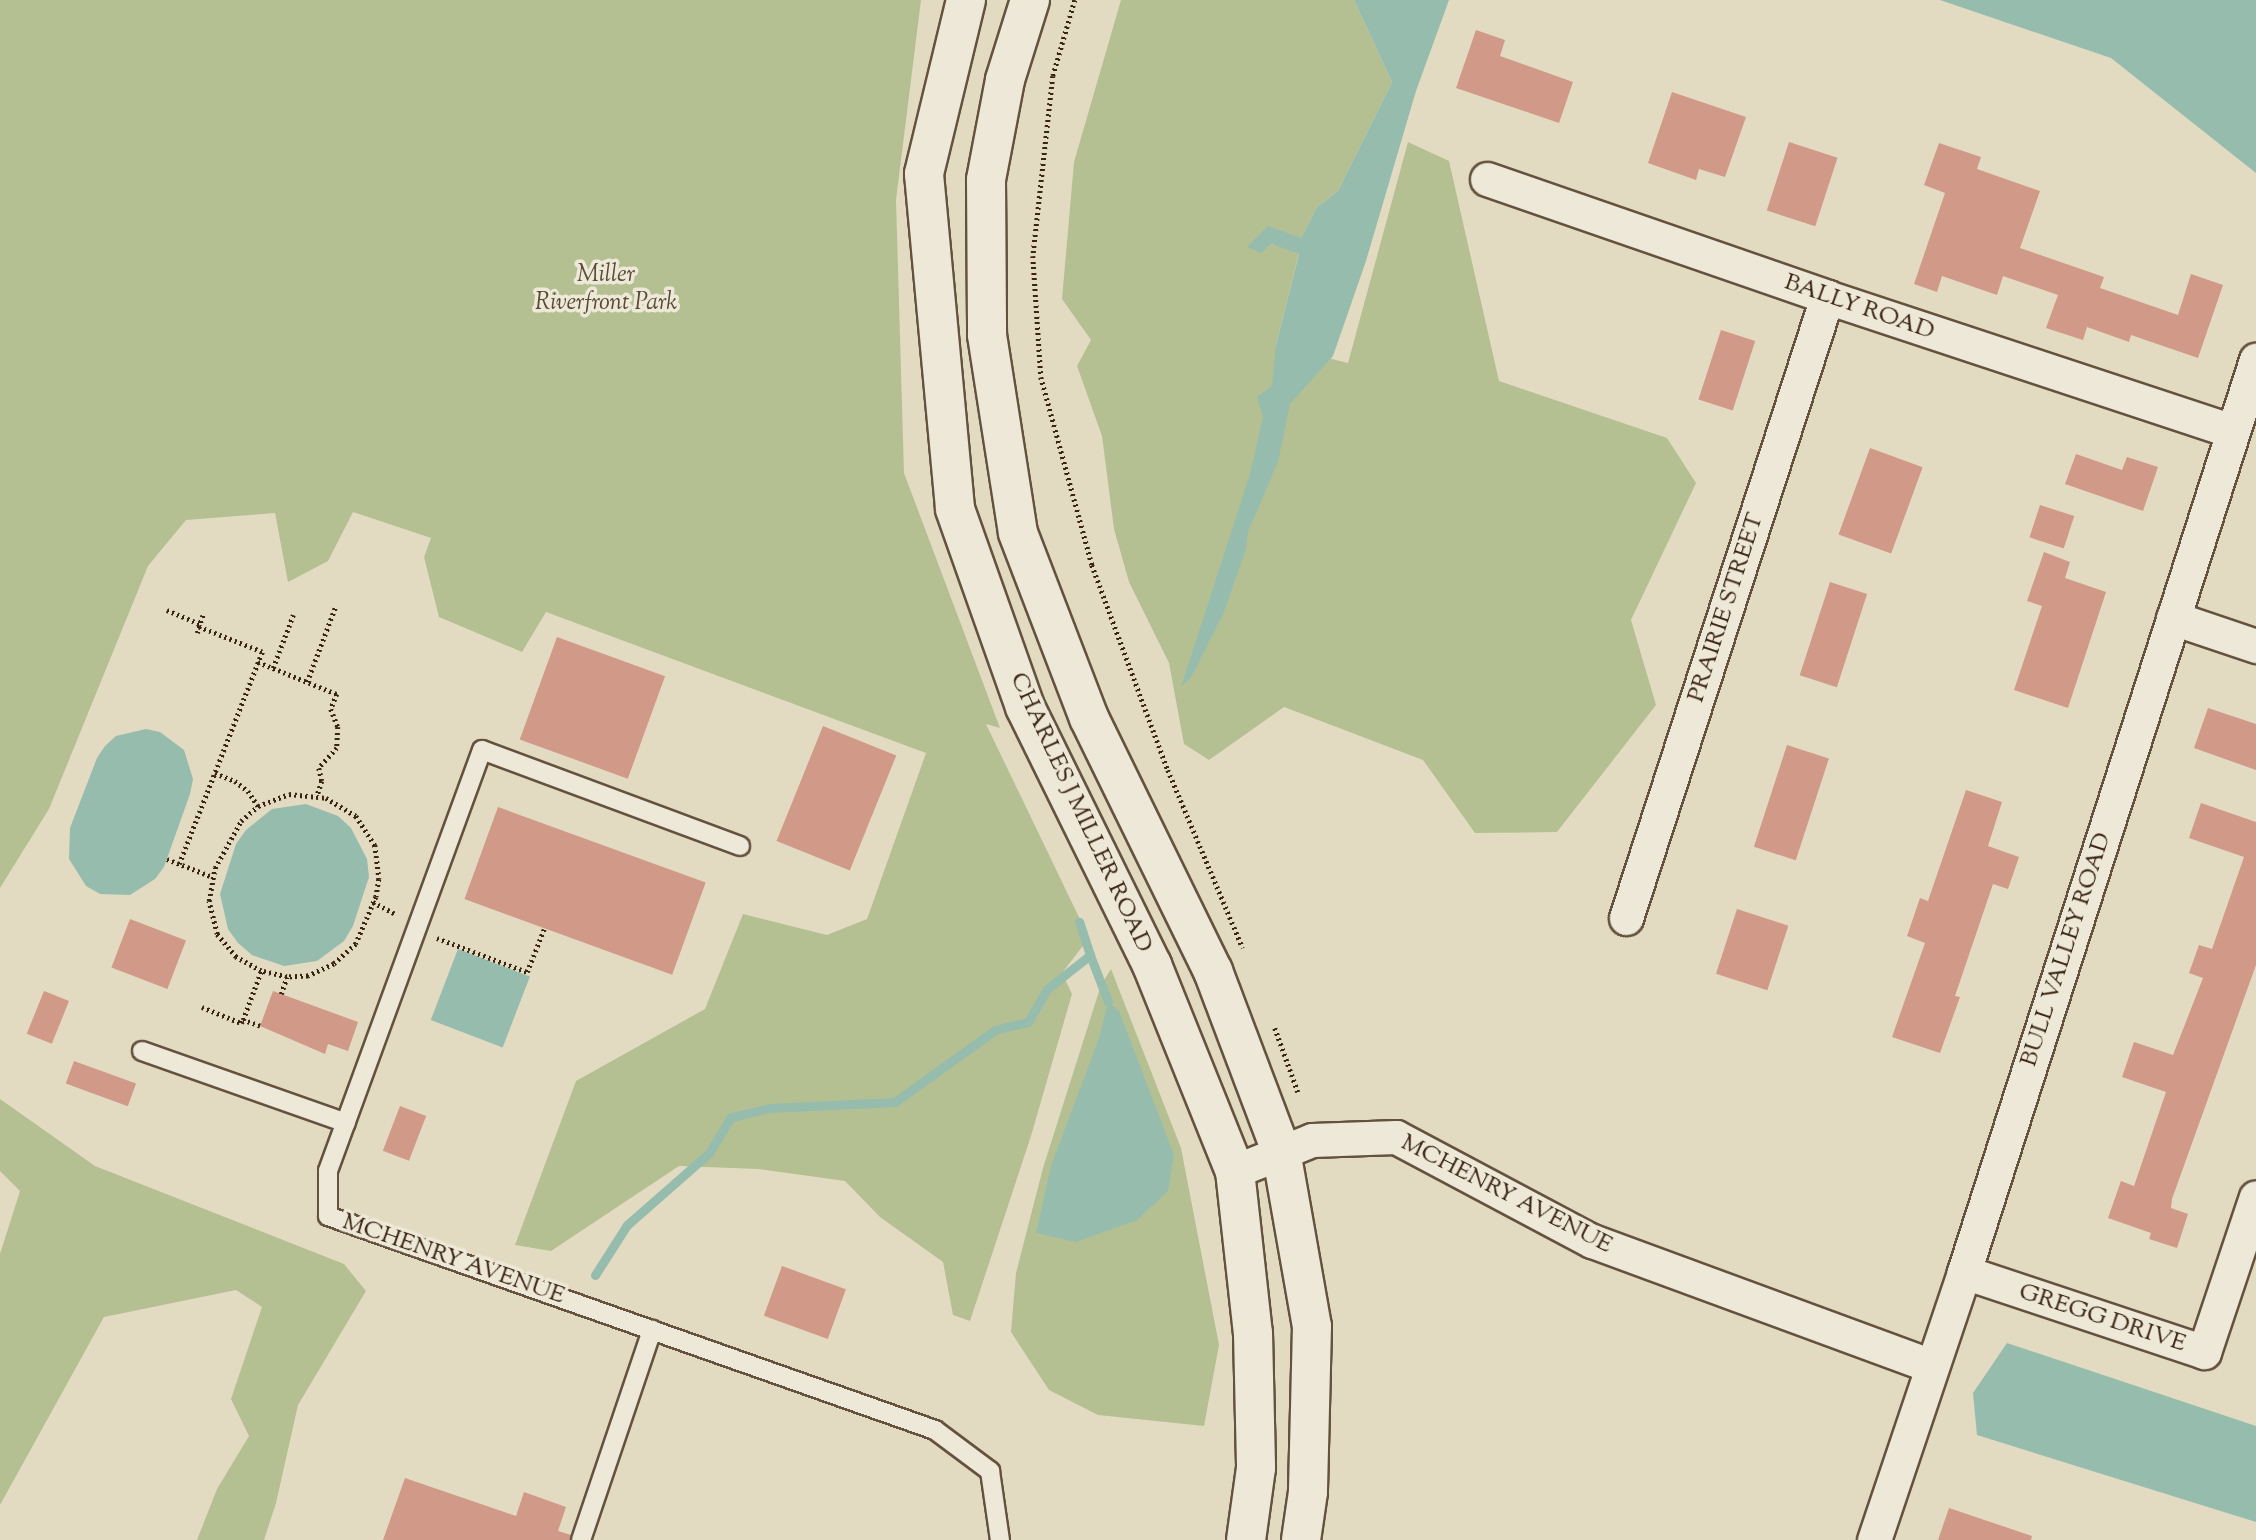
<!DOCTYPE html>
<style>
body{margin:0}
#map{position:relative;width:2256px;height:1540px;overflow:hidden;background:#e3dbc1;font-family:"Sorts Mill Goudy",serif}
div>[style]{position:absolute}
.green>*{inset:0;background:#b5c092}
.water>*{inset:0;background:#96bcad;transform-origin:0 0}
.stream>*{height:9px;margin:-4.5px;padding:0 4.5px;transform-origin:4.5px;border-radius:4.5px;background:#96bcad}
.building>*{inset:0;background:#d19987;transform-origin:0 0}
.path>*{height:4.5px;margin-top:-2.25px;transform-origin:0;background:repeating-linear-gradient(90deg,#3a2414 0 2px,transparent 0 5.5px)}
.roads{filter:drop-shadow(2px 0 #64523f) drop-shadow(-2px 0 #64523f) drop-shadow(0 2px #64523f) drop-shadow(0 -2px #64523f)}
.service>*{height:18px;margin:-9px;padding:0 9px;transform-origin:9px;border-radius:9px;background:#ede8d7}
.minor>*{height:33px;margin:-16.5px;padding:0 16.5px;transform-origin:16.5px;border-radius:16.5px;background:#ede8d7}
.tertiary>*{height:38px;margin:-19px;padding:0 19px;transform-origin:19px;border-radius:19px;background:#ede8d7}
span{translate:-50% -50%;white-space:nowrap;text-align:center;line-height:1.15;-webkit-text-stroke:7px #ede8d7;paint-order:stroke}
.park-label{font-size:24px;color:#594b34;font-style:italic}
.street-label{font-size:24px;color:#3a2414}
</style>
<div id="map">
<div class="green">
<i style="clip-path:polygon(0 0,921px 0,896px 200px,904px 473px,1000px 728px,986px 724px,1089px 938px,1062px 973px,1072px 994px,1031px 1136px,970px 1321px,953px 1315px,943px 1262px,880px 1217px,845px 1181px,758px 1169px,679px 1166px,551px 1251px,515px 1245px,576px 1081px,705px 1009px,743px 914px,827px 935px,867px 919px,926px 753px,546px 612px,522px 652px,439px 617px,424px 557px,431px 538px,353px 512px,328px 561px,288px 582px,275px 513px,186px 520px,148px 566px,49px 809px,0 888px)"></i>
<i style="clip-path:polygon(1121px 0,1354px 0,1392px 82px,1338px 191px,1317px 207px,1301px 238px,1271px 244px,1299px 253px,1276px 345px,1348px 363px,1408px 142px,1449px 161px,1499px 381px,1667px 438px,1696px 483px,1631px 620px,1656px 705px,1557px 832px,1475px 833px,1423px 760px,1284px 707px,1209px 760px,1184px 744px,1169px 663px,1129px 582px,1114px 529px,1102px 436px,1077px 366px,1091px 340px,1062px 299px,1074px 162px)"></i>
<i style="clip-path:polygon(1111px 969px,1181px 1148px,1219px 1345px,1204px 1426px,1098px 1415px,1049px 1390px,1011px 1332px,1016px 1273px,1043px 1168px,1101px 985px)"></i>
<i style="clip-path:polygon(0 1099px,95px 1166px,344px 1264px,366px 1291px,298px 1405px,276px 1503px,264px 1540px,197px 1540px,217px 1489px,249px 1436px,231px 1399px,262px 1307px,236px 1290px,104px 1317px,0 1505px,0 1254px,20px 1191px,0 1171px)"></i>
</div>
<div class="water">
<i style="clip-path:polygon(1354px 0,1449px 0,1416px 91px,1366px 261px,1333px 356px,1290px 404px,1278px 462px,1248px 532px,1246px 549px,1224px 612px,1192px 676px,1181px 687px,1250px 474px,1263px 417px,1257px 397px,1272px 386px,1276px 345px,1299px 254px,1271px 244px,1261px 253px,1247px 247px,1268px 226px,1301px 238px,1317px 207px,1338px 191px,1392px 82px)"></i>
<i style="clip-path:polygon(1940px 0,2256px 0,2256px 173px,2111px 58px)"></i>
<i style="clip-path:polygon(146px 729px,160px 732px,184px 750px,193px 779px,190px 794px,164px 867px,155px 879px,130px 895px,100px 894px,86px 886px,69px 859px,70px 828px,97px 758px,105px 746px,116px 736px)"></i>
<i style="clip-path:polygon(306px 804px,338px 816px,351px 828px,367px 859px,369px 877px,353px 926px,344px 941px,317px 961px,284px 966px,252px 955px,238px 943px,228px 929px,220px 894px,236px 844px,246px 830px,272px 809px)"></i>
<i style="left:458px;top:949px;width:77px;height:76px;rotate:21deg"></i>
<i style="clip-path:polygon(1108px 1002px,1119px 1011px,1174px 1155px,1168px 1191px,1137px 1220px,1076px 1242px,1036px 1233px,1051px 1166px,1099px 1038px)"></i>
<i style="clip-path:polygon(2007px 1343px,2256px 1426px,2256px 1522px,1977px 1435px,1973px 1393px)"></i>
</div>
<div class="stream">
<i style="left:1090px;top:955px;width:50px;rotate:69deg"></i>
<i style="left:595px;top:1275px;width:59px;rotate:-57.4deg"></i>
<i style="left:627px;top:1225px;width:109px;rotate:-41.3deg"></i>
<i style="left:709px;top:1153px;width:42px;rotate:-58.6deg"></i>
<i style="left:731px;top:1117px;width:39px;rotate:-13deg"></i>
<i style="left:769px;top:1108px;width:126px;rotate:-2.7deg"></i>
<i style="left:895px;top:1102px;width:123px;rotate:-35.8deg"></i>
<i style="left:995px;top:1030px;width:34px;rotate:-14deg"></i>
<i style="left:1028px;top:1022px;width:38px;rotate:-60deg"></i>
<i style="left:1047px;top:989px;width:55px;rotate:-38.3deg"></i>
<i style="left:1090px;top:955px;width:35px;rotate:-108deg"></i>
</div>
<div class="building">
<i style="clip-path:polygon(1476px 30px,1505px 40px,1500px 56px,1573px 82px,1559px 123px,1456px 88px)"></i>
<i style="clip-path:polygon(1672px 92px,1746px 117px,1725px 177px,1699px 169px,1696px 180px,1648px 163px)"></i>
<i style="left:1789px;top:142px;width:51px;height:72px;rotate:18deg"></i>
<i style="clip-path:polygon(1939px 143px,1981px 157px,1977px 169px,2040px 191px,2020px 248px,2104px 277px,2100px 288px,2178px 315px,2191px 274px,2223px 285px,2198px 358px,2131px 335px,2129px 342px,2087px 327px,2083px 340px,2046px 328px,2058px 295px,2003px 276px,1997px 295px,1942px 276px,1937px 292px,1914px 284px,1945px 193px,1924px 185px)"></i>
<i style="left:1721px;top:330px;width:36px;height:73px;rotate:18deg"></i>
<i style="left:1870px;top:448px;width:56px;height:92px;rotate:20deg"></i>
<i style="clip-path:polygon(2076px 454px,2122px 470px,2127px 457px,2158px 467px,2143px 511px,2065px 484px)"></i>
<i style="left:2040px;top:505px;width:36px;height:34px;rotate:18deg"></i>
<i style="clip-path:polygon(2044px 552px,2070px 562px,2065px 578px,2106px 592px,2068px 708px,2014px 690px,2042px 606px,2027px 601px)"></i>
<i style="left:1830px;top:582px;width:39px;height:98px;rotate:18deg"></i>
<i style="left:557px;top:637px;width:115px;height:109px;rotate:20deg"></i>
<i style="clip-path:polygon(2208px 708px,2256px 724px,2256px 770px,2194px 748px)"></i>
<i style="left:823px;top:726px;width:79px;height:124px;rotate:22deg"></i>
<i style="left:1787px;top:745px;width:44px;height:107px;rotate:18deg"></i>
<i style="clip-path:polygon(1966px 790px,2002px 802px,1988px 846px,2019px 857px,2008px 889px,1993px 884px,1955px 996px,1960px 997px,1940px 1053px,1892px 1037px,1925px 943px,1907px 936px,1920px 898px,1928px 901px)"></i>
<i style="clip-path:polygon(2201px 803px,2256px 822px,2256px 965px,2172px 1199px,2171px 1208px,2188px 1214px,2177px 1248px,2149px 1239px,2151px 1233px,2108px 1218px,2121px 1181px,2134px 1186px,2166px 1092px,2122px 1077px,2134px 1042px,2173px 1055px,2203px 978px,2189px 973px,2199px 945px,2212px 949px,2244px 857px,2189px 838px)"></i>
<i style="left:498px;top:807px;width:221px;height:98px;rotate:20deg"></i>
<i style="left:1737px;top:909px;width:54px;height:68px;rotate:18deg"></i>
<i style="left:130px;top:919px;width:60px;height:52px;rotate:21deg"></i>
<i style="left:44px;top:991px;width:27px;height:46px;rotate:22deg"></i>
<i style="clip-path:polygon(273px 991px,358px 1022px,348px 1051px,328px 1044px,325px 1054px,260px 1026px)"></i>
<i style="left:74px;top:1061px;width:66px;height:24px;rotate:20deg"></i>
<i style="left:400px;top:1106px;width:28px;height:48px;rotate:21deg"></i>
<i style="left:782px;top:1266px;width:68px;height:53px;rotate:20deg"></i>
<i style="clip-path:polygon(405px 1478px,516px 1516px,524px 1492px,566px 1507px,558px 1531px,571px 1535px,570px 1540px,383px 1540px)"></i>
<i style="clip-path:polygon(1949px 1508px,2032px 1536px,2031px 1540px,1938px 1540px)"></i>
</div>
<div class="path">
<i style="left:1075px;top:0;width:79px;rotate:106.1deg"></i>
<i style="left:1053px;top:76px;width:181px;rotate:96.3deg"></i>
<i style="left:1033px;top:256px;width:121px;rotate:86.2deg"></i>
<i style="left:1041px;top:377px;width:195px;rotate:74.8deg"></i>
<i style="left:1092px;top:565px;width:219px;rotate:69.7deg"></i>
<i style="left:1168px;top:770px;width:193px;rotate:67.2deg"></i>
<i style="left:167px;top:610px;width:36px;rotate:23deg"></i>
<i style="left:197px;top:633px;width:19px;rotate:-72deg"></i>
<i style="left:258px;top:662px;width:85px;rotate:22.1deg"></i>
<i style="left:337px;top:694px;width:16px;rotate:112deg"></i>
<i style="left:331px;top:709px;width:19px;rotate:69deg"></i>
<i style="left:338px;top:727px;width:21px;rotate:93deg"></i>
<i style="left:337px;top:748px;width:27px;rotate:132deg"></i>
<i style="left:319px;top:768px;width:13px;rotate:77deg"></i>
<i style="left:322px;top:781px;width:16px;rotate:108deg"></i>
<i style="left:273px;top:668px;width:57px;rotate:-69.3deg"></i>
<i style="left:307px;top:682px;width:79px;rotate:-69.3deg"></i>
<i style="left:215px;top:773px;width:22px;rotate:22deg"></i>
<i style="left:235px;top:781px;width:16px;rotate:38deg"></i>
<i style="left:248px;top:791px;width:18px;rotate:56deg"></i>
<i style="left:289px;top:794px;width:37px;rotate:6deg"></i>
<i style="left:326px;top:798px;width:35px;rotate:31deg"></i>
<i style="left:356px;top:816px;width:35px;rotate:57deg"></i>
<i style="left:375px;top:845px;width:34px;rotate:83deg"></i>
<i style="left:379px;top:879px;width:18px;rotate:99deg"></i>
<i style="left:376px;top:897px;width:51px;rotate:113.1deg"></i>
<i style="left:356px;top:944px;width:30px;rotate:138deg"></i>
<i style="left:334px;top:964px;width:29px;rotate:155deg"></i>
<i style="left:308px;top:976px;width:21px;rotate:177deg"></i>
<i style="left:287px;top:977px;width:27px;rotate:-167deg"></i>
<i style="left:261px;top:971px;width:29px;rotate:-151deg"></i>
<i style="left:236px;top:957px;width:30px;rotate:-130deg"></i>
<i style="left:217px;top:934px;width:34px;rotate:-104deg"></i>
<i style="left:209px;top:901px;width:34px;rotate:-80deg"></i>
<i style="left:215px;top:868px;width:54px;rotate:-61deg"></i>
<i style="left:241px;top:821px;width:23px;rotate:-41deg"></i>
<i style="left:258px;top:806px;width:33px;rotate:-21deg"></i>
<i style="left:167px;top:859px;width:49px;rotate:21.4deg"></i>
<i style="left:179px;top:864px;width:228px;rotate:-68.6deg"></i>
<i style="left:262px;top:652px;width:68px;rotate:-158.4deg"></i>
<i style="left:373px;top:902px;width:27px;rotate:28deg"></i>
<i style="left:437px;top:938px;width:96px;rotate:20.7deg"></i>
<i style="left:527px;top:972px;width:46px;rotate:-68.4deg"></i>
<i style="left:281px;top:994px;width:18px;rotate:-71deg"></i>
<i style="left:202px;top:1007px;width:42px;rotate:22.3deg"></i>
<i style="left:241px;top:1023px;width:4px;rotate:-56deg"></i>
<i style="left:260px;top:1026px;width:18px;rotate:-161deg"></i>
<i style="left:243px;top:1020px;width:52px;rotate:-69.8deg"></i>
<i style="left:1275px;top:1028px;width:68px;rotate:70.2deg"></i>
</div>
<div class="roads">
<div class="service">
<i style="left:740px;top:846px;width:275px;rotate:-159.6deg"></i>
<i style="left:482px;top:750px;width:448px;rotate:110.1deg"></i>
<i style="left:328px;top:1171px;width:45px;rotate:90deg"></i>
<i style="left:328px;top:1216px;width:644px;rotate:19.42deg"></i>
<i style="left:935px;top:1430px;width:69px;rotate:36.7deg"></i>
<i style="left:990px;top:1471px;width:70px;rotate:81.8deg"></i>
<i style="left:142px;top:1051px;width:216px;rotate:19.4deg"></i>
<i style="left:581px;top:1540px;width:222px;rotate:-71.3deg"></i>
</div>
<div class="minor">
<i style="left:1487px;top:179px;width:360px;rotate:19.1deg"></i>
<i style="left:1827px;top:297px;width:427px;rotate:18.3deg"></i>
<i style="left:2173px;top:618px;width:88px;rotate:18.6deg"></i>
<i style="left:1626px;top:918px;width:653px;rotate:-72.06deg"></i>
<i style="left:1235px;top:1171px;width:83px;rotate:-21.9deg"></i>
<i style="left:1312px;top:1140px;width:84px;rotate:-2deg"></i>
<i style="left:1396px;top:1137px;width:222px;rotate:28deg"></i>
<i style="left:1592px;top:1241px;width:362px;rotate:20.2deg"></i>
<i style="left:1964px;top:1272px;width:253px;rotate:18.4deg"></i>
<i style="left:2204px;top:1352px;width:163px;rotate:-71.5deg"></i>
<i style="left:1874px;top:1540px;width:283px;rotate:-71.4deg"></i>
<i style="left:1964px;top:1272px;width:958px;rotate:-72.25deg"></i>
</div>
<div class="tertiary">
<i style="left:966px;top:0;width:179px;rotate:103.6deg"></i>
<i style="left:924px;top:174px;width:336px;rotate:84.7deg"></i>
<i style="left:955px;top:509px;width:210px;rotate:70.5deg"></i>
<i style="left:1025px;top:707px;width:288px;rotate:63.8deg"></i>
<i style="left:1152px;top:965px;width:222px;rotate:68.1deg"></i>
<i style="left:1235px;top:1171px;width:163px;rotate:83.7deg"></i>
<i style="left:1253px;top:1333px;width:135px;rotate:88.7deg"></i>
<i style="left:1256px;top:1468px;width:73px;rotate:97.9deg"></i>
<i style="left:1030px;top:0;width:84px;rotate:107.4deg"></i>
<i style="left:1005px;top:80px;width:102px;rotate:100.8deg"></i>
<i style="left:986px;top:180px;width:155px;rotate:89.6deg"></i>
<i style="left:987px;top:335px;width:200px;rotate:81.1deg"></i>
<i style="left:1018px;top:533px;width:198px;rotate:69deg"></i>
<i style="left:1089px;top:718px;width:282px;rotate:63.9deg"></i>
<i style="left:1213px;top:971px;width:192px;rotate:69.3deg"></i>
<i style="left:1281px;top:1151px;width:178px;rotate:80deg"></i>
<i style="left:1312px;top:1326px;width:166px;rotate:91.4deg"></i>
<i style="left:1308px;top:1492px;width:49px;rotate:98.3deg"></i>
</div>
</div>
<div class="park-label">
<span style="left:606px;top:290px">Miller<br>Riverfront Park</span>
</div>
<div class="street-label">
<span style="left:1859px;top:308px;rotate:19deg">BALLY ROAD</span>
<span style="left:1727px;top:608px;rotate:-72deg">PRAIRIE STREET</span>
<span style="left:1080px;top:813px;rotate:65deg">CHARLES J MILLER ROAD</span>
<span style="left:2067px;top:950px;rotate:-72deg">BULL VALLEY ROAD</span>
<span style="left:1506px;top:1195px;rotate:27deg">MCHENRY AVENUE</span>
<span style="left:453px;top:1260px;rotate:19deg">MCHENRY AVENUE</span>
<span style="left:2102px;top:1319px;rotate:18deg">GREGG DRIVE</span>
</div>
</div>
